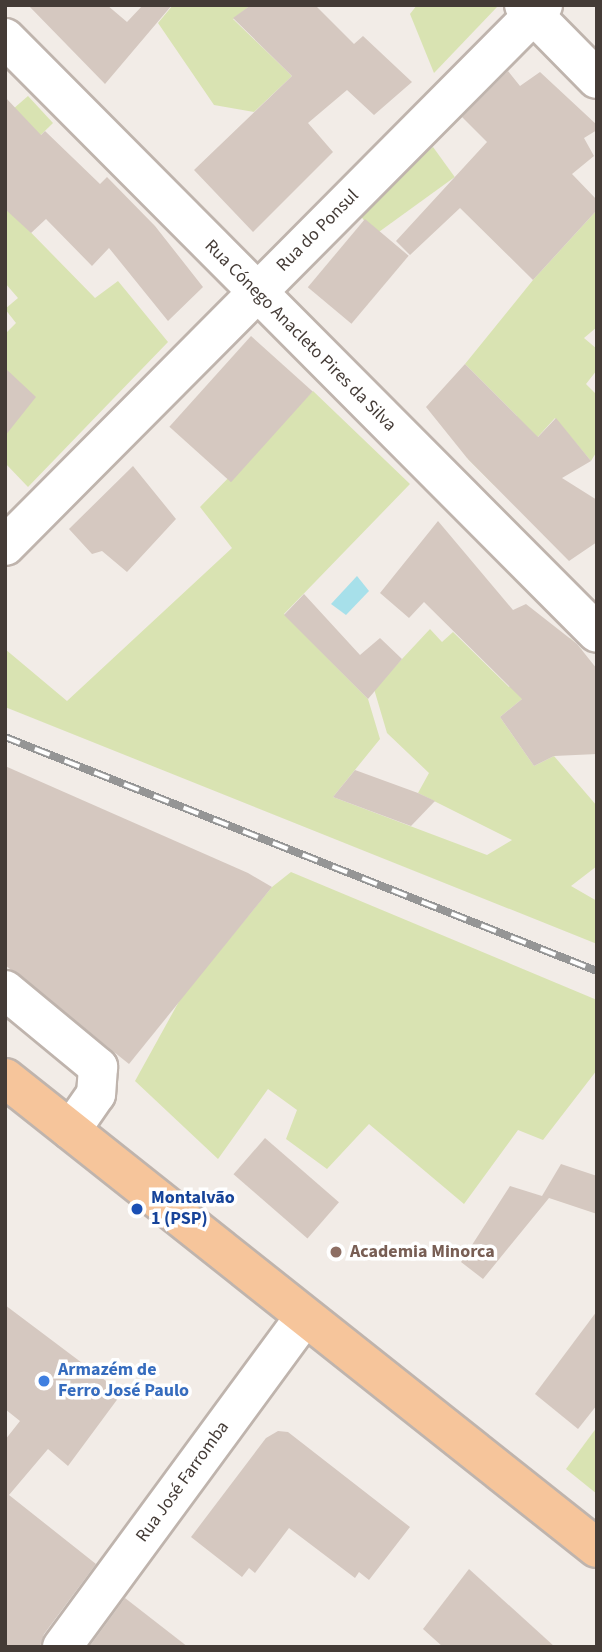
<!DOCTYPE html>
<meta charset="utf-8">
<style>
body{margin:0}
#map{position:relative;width:602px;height:1652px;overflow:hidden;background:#f2ece7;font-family:"Source Sans 3",sans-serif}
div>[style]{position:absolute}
.green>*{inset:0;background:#d9e3b2;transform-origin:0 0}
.water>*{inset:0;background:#a7e0ea}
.building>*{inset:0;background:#d5c8c0;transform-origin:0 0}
.roads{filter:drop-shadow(2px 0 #bfb4ad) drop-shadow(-2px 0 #bfb4ad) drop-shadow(0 2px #bfb4ad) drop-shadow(0 -2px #bfb4ad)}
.minor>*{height:38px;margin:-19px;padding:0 19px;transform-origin:19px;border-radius:19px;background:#fff}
.major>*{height:38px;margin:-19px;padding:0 19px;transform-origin:19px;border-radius:19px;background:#f6c59b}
.rail>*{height:8px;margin-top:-4px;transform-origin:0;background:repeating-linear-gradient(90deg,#fff 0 16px,#959595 0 32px);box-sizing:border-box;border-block:2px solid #959595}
.dots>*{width:19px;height:19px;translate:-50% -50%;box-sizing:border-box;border:4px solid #fff;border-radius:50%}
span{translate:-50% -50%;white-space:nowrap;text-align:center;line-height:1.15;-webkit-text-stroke:7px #fff;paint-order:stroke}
.street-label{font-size:18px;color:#443b36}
.transit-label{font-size:18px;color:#164399;font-weight:700}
.left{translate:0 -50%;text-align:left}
.education-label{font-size:18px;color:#785e54;font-weight:700}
.shop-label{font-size:18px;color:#366cbe;font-weight:700}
.frame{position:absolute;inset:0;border:7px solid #443b36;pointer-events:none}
</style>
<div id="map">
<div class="green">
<i style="clip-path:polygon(173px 5px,251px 5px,233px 19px,292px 76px,254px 112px,214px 105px,158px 23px)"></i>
<i style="clip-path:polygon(417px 5px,497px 5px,498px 6px,434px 73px,410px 14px)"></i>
<i style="clip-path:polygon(28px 96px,53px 123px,5px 170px,5px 116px)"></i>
<i style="left:433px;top:147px;width:37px;height:99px;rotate:54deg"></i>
<i style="clip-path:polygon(5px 206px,95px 298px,118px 281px,168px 342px,28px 487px,5px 463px,5px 334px,16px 323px,5px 309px,18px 298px,5px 283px)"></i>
<i style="clip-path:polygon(597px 210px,597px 327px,584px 338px,597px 349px,597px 370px,586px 384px,597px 395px,597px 451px,591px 461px,555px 418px,494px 485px,468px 459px,517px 416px,465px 364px,533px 280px)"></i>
<i style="clip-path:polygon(313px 391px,410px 484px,284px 614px,368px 699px,380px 739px,333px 797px,487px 855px,512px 840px,418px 793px,429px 773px,387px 733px,374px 689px,430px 629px,442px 642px,453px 632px,509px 687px,570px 638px,582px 650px,500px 717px,534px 766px,554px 756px,597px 806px,597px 866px,571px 886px,597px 901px,597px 944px,5px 707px,5px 649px,67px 701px,232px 548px,200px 507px)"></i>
<i style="clip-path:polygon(291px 872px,597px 1000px,597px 1070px,543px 1140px,518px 1130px,464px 1204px,369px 1124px,327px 1169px,286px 1139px,297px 1110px,268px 1089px,218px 1159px,135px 1081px,182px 996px,272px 887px)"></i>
<i style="clip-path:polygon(597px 1427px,597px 1494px,566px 1469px)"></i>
</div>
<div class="water">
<i style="clip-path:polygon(357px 576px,369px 591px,346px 615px,331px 604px)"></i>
</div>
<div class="building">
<i style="clip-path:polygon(28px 5px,107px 5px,127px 22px,143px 5px,172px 5px,105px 84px)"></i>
<i style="clip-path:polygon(251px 5px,315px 5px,354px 44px,363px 36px,412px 82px,374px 115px,347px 90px,308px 123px,333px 152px,253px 232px,194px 170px,292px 76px,233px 18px)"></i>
<i style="clip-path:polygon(508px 71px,520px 86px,540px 72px,597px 125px,597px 130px,584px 138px,594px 156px,572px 174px,597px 200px,597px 210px,533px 280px,460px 208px,410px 255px,396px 241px,487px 142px,462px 117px)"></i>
<i style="clip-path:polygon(5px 97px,41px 135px,45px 131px,100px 184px,107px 177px,155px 226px,203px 287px,168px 321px,109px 248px,92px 266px,46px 219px,31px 233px,5px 209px)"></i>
<i style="left:365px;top:219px;width:57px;height:89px;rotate:40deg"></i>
<i style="left:251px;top:336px;width:83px;height:122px;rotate:42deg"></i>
<i style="clip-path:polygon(465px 364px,538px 437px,556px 418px,591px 461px,562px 478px,597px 500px,597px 542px,569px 561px,467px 458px,426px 407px)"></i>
<i style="clip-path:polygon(5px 368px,36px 397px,5px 436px)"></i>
<i style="clip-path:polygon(133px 466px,176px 519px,127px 572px,102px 551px,92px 554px,69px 529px)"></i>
<i style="clip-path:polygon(438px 521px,513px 610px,526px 604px,577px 644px,597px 669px,597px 754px,554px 756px,534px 766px,500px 717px,522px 699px,424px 602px,409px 618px,380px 593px)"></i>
<i style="clip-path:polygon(304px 594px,360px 655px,380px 638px,402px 659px,368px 699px,284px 615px)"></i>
<i style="clip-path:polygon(5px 766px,248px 873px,272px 887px,129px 1064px,5px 965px)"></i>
<i style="clip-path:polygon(355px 770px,418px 793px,435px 801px,411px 826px,333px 797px)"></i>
<i style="left:265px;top:1138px;width:98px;height:48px;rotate:41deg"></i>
<i style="clip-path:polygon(561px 1164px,597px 1176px,597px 1214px,549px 1198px,483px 1279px,461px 1262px,510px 1186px,542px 1196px)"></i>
<i style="clip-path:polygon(5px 1305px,122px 1393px,68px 1466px,48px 1449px,9px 1495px,96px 1564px,44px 1634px,40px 1647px,5px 1647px,5px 1440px,20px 1421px,5px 1409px)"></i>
<i style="clip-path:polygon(597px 1311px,597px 1405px,578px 1429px,535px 1394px)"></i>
<i style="clip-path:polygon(278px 1431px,288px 1432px,410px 1527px,369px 1580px,359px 1572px,355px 1578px,289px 1528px,255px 1573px,249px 1568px,242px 1577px,191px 1537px,266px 1438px)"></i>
<i style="clip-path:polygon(469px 1569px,555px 1647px,443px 1647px,423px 1629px)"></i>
<i style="clip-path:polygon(125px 1598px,188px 1647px,89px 1647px)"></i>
</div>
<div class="roads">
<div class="minor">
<i style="left:524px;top:5px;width:104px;rotate:45.4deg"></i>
<i style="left:5px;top:38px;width:839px;rotate:45.14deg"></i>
<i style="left:5px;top:546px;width:763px;rotate:-45.16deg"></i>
<i style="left:5px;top:990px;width:121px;rotate:39.6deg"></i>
<i style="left:98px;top:1067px;width:27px;rotate:94deg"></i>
<i style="left:96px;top:1094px;width:44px;rotate:124.8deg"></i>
<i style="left:62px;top:1647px;width:409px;rotate:-53.7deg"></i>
</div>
<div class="major">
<i style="left:5px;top:1078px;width:756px;rotate:38.45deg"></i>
</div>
</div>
<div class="rail">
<i style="left:5px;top:737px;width:637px;rotate:21.57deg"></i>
</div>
<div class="dots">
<i style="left:137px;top:1209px;background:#1a4fb4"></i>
<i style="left:336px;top:1252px;background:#8d6e63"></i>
<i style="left:44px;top:1381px;background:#3f7fe0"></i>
</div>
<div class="street-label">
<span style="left:318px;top:231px;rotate:-45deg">Rua do Ponsul</span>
<span style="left:300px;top:336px;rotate:45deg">Rua Cónego Anacleto Pires da Silva</span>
<span style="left:183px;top:1482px;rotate:-54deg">Rua José Farromba</span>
</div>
<div class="transit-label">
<span class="left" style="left:151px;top:1209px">Montalvão<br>1 (PSP)</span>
</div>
<div class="education-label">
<span class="left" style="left:350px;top:1252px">Academia Minorca</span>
</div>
<div class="shop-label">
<span class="left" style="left:58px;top:1381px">Armazém de<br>Ferro José Paulo</span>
</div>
<div class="frame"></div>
</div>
